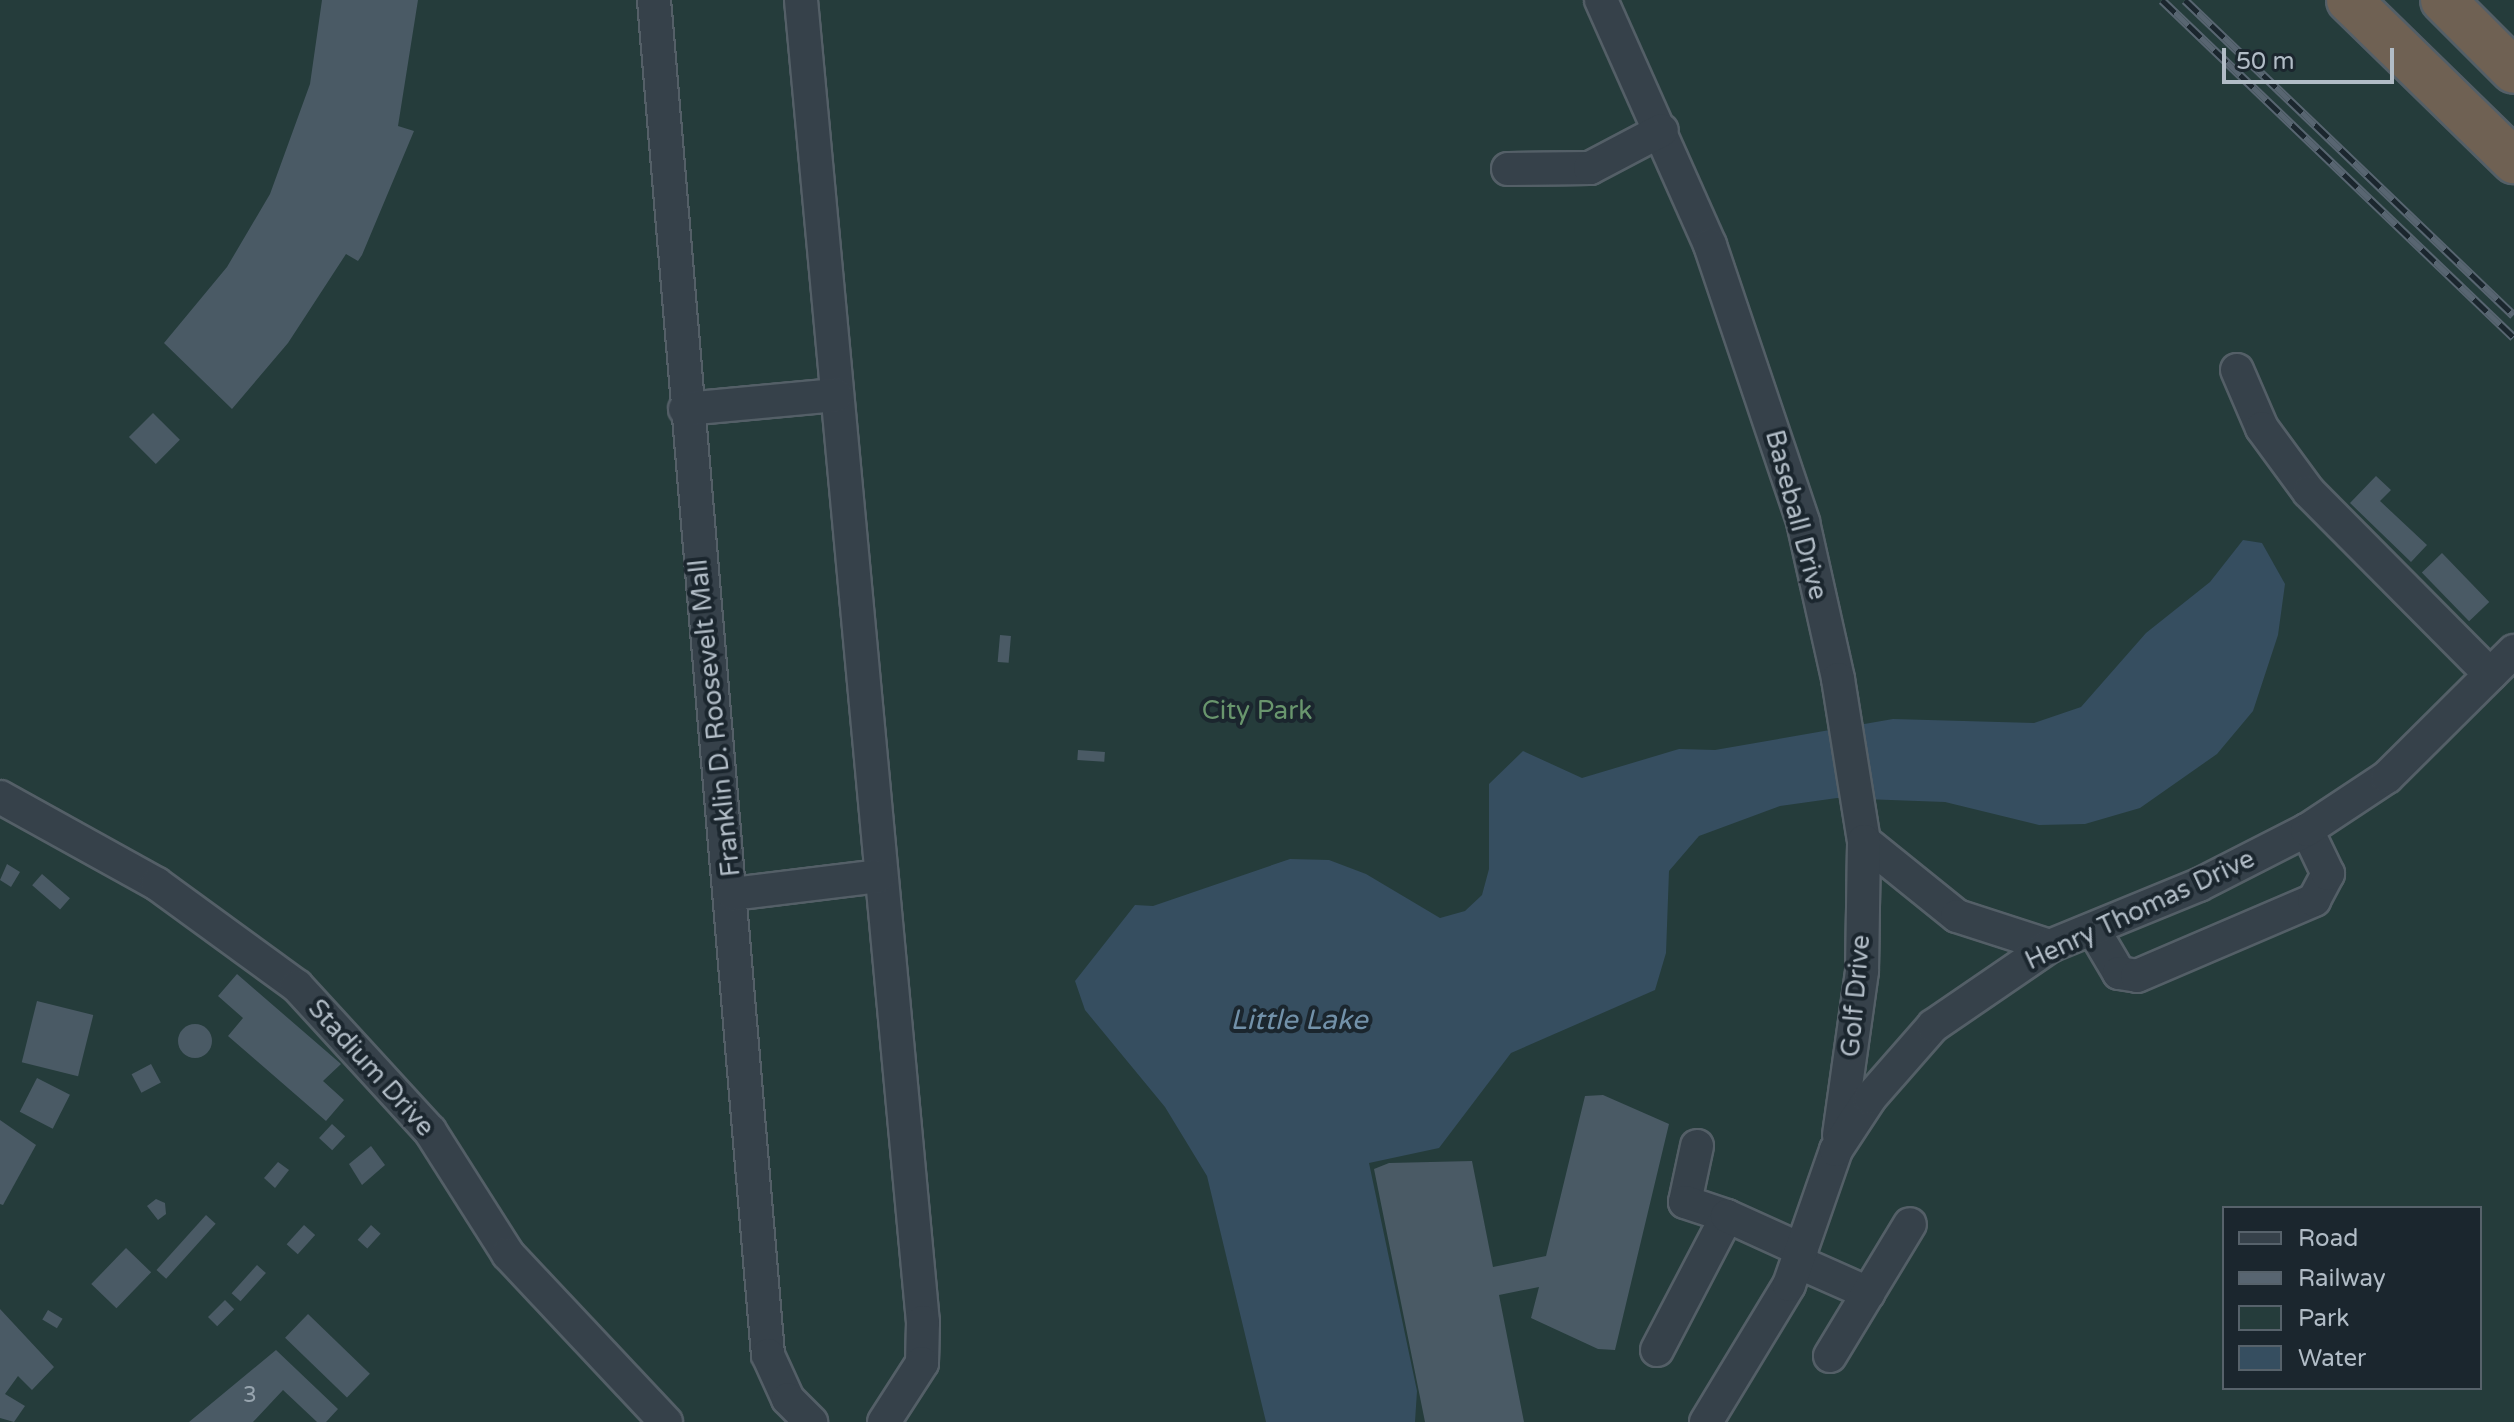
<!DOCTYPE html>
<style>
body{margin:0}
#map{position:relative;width:2514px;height:1422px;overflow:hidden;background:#222f39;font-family:"Varela Round",sans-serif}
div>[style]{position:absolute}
.green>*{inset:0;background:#253c3b}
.water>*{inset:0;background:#364e60}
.building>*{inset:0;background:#4a5a65;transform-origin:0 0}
.round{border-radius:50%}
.roads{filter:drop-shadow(2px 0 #545f67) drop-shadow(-2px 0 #545f67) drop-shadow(0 2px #545f67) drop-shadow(0 -2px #545f67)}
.minor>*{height:32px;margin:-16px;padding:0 16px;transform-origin:16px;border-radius:16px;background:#36414a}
.highway>*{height:44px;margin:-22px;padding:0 22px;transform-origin:22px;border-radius:22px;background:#6f6153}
.rail>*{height:9px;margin-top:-4.5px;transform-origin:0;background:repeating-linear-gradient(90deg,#1b262e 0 18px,#586571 0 36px);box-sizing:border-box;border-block:2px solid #586571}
span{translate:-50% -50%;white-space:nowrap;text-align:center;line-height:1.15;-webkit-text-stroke:8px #1b262e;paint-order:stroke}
.number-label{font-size:22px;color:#97a4ae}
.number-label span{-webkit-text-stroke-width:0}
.street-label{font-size:26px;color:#b1bcc6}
.park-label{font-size:26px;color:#69966d}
.water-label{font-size:28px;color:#7291a9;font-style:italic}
.legend{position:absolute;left:2222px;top:1206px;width:260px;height:184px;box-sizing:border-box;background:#1b262e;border:2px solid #57626b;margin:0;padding:10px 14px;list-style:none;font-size:24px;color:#b1bcc6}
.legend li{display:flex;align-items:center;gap:16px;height:40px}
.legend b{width:40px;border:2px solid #57626b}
.scale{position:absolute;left:2222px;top:48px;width:172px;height:36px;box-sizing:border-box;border:4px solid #b1bcc6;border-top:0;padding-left:10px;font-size:24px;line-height:28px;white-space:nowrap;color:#b1bcc6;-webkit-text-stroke:6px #1b262e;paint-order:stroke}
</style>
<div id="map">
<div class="green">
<i style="clip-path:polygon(evenodd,0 0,2514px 0,2514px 1422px,0 1422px,0 0,2224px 1208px,2480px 1208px,2480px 1388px,2224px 1388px,2224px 1208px)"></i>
</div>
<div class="water">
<i style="clip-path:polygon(2243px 540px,2262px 543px,2285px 584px,2278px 635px,2253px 711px,2217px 754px,2140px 808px,2085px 824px,2039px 825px,1945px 802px,1837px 798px,1780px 806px,1699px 836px,1669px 871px,1666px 953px,1655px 990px,1511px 1053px,1439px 1148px,1369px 1163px,1417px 1391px,1415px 1422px,1266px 1422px,1207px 1176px,1165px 1107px,1085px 1010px,1075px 981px,1135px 905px,1153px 906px,1290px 859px,1329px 860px,1366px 874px,1440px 918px,1465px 911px,1482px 895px,1489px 869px,1489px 784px,1523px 751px,1582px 778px,1679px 749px,1715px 750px,1893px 719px,2034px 723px,2081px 707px,2146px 633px,2210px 582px)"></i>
</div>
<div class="building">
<i style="clip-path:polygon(322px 0,418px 0,398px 126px,414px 131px,362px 255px,358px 261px,346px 254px,288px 343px,232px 409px,164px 343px,227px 267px,270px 194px,310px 84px)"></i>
<i style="left:153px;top:413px;width:38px;height:34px;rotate:45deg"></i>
<i style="clip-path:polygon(2376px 476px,2391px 490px,2380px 501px,2427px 545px,2411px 562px,2350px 503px)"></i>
<i style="left:2442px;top:553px;width:68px;height:28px;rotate:46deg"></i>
<i style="left:1000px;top:635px;width:11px;height:27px;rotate:5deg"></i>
<i style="left:1078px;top:750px;width:27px;height:10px;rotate:4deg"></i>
<i style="clip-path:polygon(7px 864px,20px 872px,11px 887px,0 880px)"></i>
<i style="left:42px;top:874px;width:37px;height:15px;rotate:41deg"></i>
<i style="clip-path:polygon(237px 974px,341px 1064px,323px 1081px,344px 1100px,326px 1121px,228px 1036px,243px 1018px,218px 996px)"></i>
<i style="left:37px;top:1001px;width:58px;height:63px;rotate:14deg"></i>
<i class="round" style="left:178px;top:1024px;width:34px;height:34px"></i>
<i style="left:151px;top:1064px;width:21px;height:22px;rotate:62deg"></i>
<i style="left:37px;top:1078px;width:37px;height:38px;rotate:27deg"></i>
<i style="clip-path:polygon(1603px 1095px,1669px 1124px,1615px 1350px,1598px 1349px,1531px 1318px,1539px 1287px,1499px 1295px,1524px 1422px,1425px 1422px,1374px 1169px,1389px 1163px,1472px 1161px,1493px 1267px,1546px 1256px,1585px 1096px)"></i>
<i style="clip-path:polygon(0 1120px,36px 1145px,3px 1205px,0 1204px)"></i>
<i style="left:332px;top:1124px;width:18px;height:19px;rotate:43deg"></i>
<i style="clip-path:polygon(371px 1146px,385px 1165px,362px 1185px,349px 1164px)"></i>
<i style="clip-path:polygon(278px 1162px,289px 1170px,275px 1188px,264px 1178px)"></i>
<i style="clip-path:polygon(156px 1199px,165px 1203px,166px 1214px,158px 1220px,147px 1206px)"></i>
<i style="left:206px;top:1215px;width:13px;height:74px;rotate:42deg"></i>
<i style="left:304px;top:1225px;width:15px;height:26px;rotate:42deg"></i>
<i style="left:371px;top:1225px;width:13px;height:20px;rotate:42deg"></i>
<i style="left:126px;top:1248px;width:35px;height:50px;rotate:44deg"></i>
<i style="left:257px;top:1265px;width:12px;height:38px;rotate:42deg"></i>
<i style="left:225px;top:1300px;width:13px;height:24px;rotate:45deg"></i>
<i style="clip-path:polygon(0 1309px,54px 1367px,32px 1390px,18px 1376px,5px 1394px,25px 1406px,14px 1422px,0 1418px)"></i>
<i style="left:48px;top:1310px;width:17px;height:11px;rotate:31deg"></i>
<i style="left:308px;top:1314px;width:86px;height:33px;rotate:44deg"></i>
<i style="clip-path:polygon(276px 1350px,338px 1409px,326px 1422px,317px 1422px,283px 1390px,253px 1422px,189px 1422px)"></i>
</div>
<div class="roads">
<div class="minor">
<i style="left:654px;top:0;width:1360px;rotate:85.19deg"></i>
<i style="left:768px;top:1355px;width:48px;rotate:65.6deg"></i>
<i style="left:788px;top:1399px;width:33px;rotate:45deg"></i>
<i style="left:801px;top:0;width:1328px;rotate:84.73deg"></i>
<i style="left:923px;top:1322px;width:41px;rotate:91.4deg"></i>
<i style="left:922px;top:1363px;width:70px;rotate:122.8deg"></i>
<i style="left:1601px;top:0;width:268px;rotate:66deg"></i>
<i style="left:1710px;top:245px;width:292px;rotate:71.4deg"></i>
<i style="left:1803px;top:522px;width:161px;rotate:77.4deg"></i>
<i style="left:1838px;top:679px;width:164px;rotate:80.9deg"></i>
<i style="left:1864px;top:841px;width:119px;rotate:38.9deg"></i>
<i style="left:1957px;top:916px;width:98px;rotate:17.9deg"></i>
<i style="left:1508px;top:169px;width:82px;rotate:-0.7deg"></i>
<i style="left:1590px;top:168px;width:81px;rotate:-27.8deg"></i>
<i style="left:2237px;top:370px;width:63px;rotate:66.7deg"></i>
<i style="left:2262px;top:428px;width:79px;rotate:53.7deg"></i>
<i style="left:2309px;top:492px;width:257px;rotate:45.2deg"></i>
<i style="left:685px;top:409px;width:152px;rotate:-5.3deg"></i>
<i style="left:0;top:797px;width:179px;rotate:29deg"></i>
<i style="left:157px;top:884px;width:173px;rotate:36.1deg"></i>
<i style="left:297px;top:986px;width:197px;rotate:47.5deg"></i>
<i style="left:430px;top:1131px;width:146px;rotate:57.6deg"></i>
<i style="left:508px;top:1254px;width:231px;rotate:46.8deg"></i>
<i style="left:733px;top:894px;width:147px;rotate:-7deg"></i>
<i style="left:2093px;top:929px;width:51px;rotate:59.4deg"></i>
<i style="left:2119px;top:973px;width:18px;rotate:9deg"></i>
<i style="left:2137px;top:976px;width:193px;rotate:-23.2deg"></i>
<i style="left:2314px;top:900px;width:30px;rotate:-62deg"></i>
<i style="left:2328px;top:874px;width:49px;rotate:-115.5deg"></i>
<i style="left:1839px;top:1135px;width:166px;rotate:-82deg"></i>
<i style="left:1862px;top:971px;width:130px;rotate:-89.1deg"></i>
<i style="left:1697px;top:1146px;width:57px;rotate:102.1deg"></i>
<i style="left:1685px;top:1202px;width:44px;rotate:18.4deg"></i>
<i style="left:1798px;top:1262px;width:77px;rotate:23.9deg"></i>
<i style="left:1657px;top:1350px;width:151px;rotate:-62.4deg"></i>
<i style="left:1727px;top:1216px;width:82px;rotate:24.4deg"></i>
<i style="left:1830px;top:1356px;width:154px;rotate:-58.8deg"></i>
<i style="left:1706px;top:1422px;width:160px;rotate:-58.8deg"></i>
<i style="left:1789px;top:1285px;width:143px;rotate:-70.8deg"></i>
<i style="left:1836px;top:1150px;width:62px;rotate:-56.8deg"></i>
<i style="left:1870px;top:1098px;width:96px;rotate:-48.8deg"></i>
<i style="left:1933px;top:1026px;width:142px;rotate:-34.4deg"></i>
<i style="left:2050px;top:946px;width:161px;rotate:-22.3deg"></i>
<i style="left:2199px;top:885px;width:121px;rotate:-27deg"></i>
<i style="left:2307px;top:830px;width:96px;rotate:-33.5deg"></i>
<i style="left:2387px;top:777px;width:179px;rotate:-44.8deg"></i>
</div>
<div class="highway">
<i style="left:2349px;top:0;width:231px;rotate:44.3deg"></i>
<i style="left:2443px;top:0;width:100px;rotate:45deg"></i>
</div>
</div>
<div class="rail">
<i style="left:2162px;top:0;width:487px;rotate:43.8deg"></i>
<i style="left:2185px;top:0;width:455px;rotate:43.8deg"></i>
</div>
<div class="number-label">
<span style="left:250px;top:1396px">3</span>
</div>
<div class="street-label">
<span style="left:1796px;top:515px;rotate:75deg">Baseball Drive</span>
<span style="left:715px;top:718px;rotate:-96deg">Franklin D. Roosevelt Mall</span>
<span style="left:2140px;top:910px;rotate:-25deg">Henry Thomas Drive</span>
<span style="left:1856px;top:996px;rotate:-85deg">Golf Drive</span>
<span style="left:371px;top:1068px;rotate:48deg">Stadium Drive</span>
</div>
<div class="park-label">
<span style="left:1257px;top:711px">City Park</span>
</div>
<div class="water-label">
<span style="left:1299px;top:1020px">Little Lake</span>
</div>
<ul class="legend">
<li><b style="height:10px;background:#36414a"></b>Road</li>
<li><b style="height:10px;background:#586571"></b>Railway</li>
<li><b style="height:22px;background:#253c3b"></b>Park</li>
<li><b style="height:22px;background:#364e60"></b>Water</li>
</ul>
<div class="scale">50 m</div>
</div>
